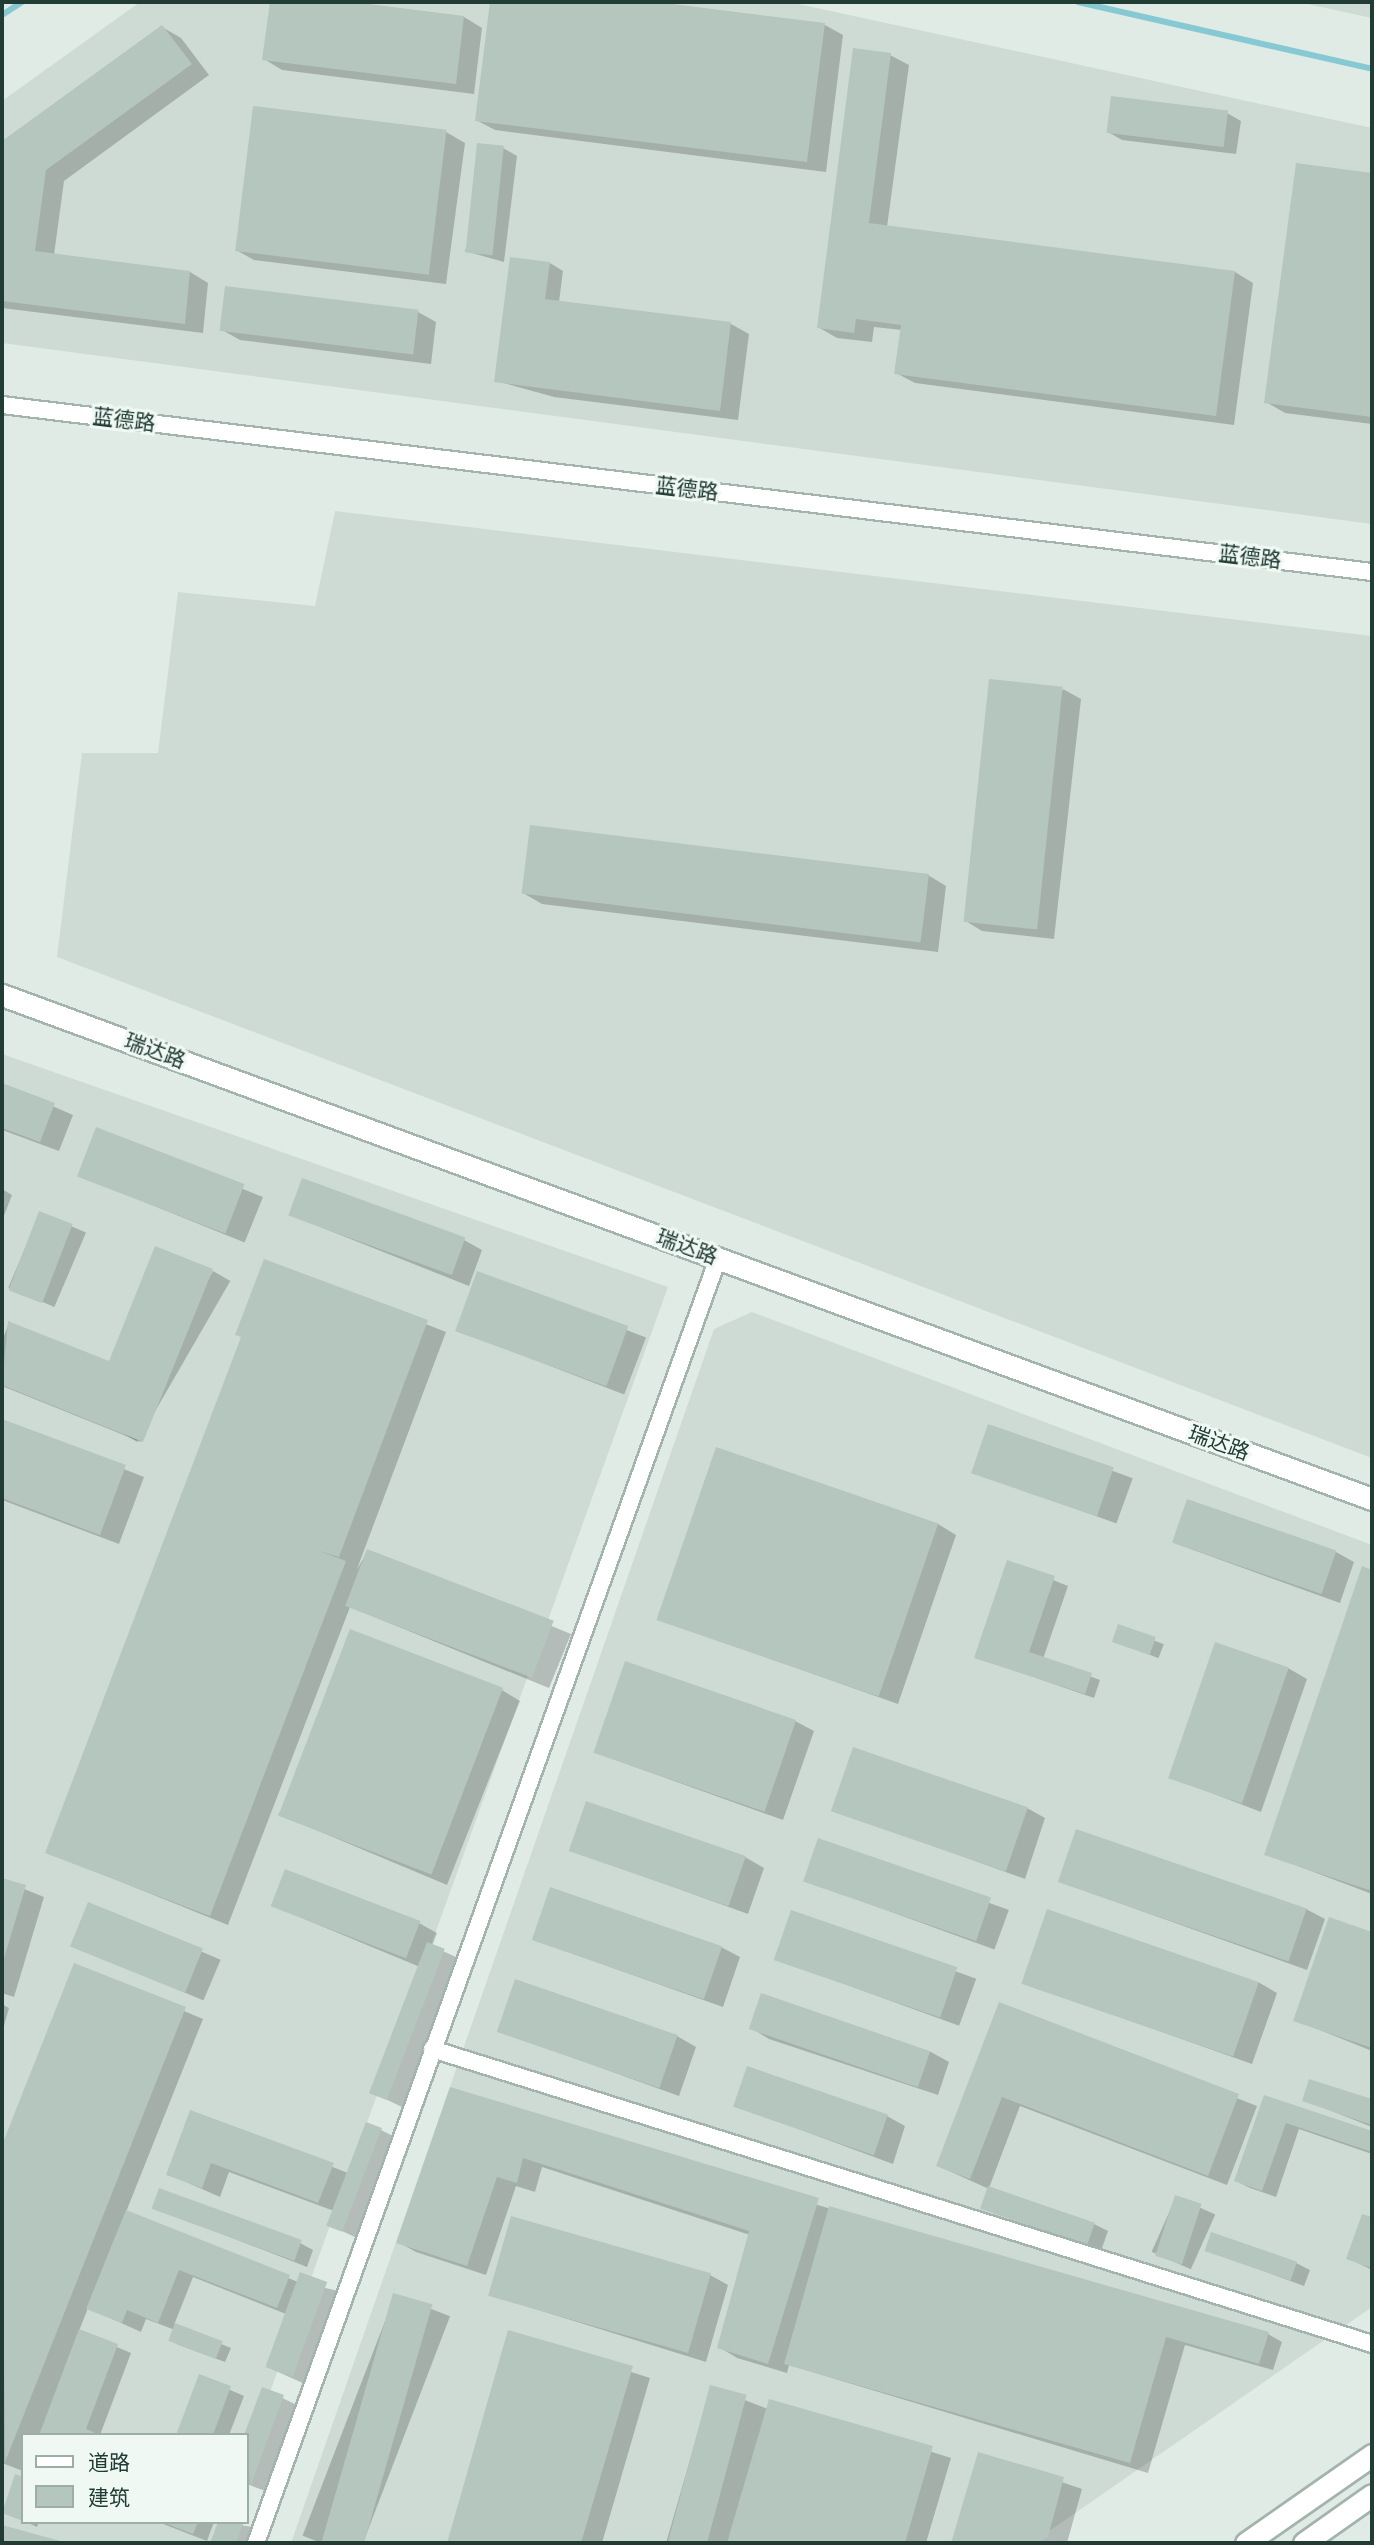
<!DOCTYPE html>
<meta charset="utf-8">
<style>
body{margin:0}
#map{position:relative;width:1374px;height:2545px;overflow:hidden;background:#e0ebe6;font-family:"Nunito Sans","Noto Sans SC",sans-serif}
div>[style]{position:absolute}
.built>*{inset:0;background:#cedbd5}
.shadow>*{inset:0;background:#0003;transform-origin:0 0}
.stream>*{height:6px;margin:-3px;padding:0 3px;transform-origin:3px;border-radius:3px;background:#86c9d3}
.building>*{inset:0;background:#b5c6bf;transform-origin:0 0}
.roads{filter:drop-shadow(2px 0 #a3b3ad) drop-shadow(-2px 0 #a3b3ad) drop-shadow(0 2px #a3b3ad) drop-shadow(0 -2px #a3b3ad)}
.minor>*{height:16px;margin:-8px;padding:0 8px;transform-origin:8px;border-radius:8px;background:#fff}
.tertiary>*{height:21px;margin:-10.5px;padding:0 10.5px;transform-origin:10.5px;border-radius:10.5px;background:#fff}
.secondary>*{height:21px;margin:-10.5px;padding:0 10.5px;transform-origin:10.5px;border-radius:10.5px;background:#fff}
span{translate:-50% -50%;white-space:nowrap;text-align:center;line-height:1.15;-webkit-text-stroke:6px #f0f8f4;paint-order:stroke}
.street-label{font-size:21px;color:#203c34}
.frame{position:absolute;inset:0;border:4px solid #203c34;pointer-events:none}
.legend{position:absolute;left:21px;top:2433px;width:228px;height:91px;box-sizing:border-box;background:#f0f8f4;border:2px solid #9dada7;margin:0;padding:9px 12px;list-style:none;font-size:21px;color:#203c34}
.legend li{display:flex;align-items:center;gap:14px;height:35px}
.legend b{width:35px;border:2px solid #9dada7}
</style>
<div id="map">
<div class="built">
<i style="clip-path:polygon(140px 2px,789px 2px,1372px 128px,1372px 524px,2px 343px,2px 101px)"></i>
<i style="clip-path:polygon(1298px 2px,1372px 2px,1372px 18px)"></i>
<i style="clip-path:polygon(335px 511px,1372px 636px,1372px 1458px,57px 957px,82px 753px,158px 753px,178px 592px,315px 606px)"></i>
<i style="clip-path:polygon(2px 1054px,668px 1287px,247px 2456px,247px 2435px,23px 2435px,23px 2522px,223px 2522px,215px 2543px,2px 2543px)"></i>
<i style="clip-path:polygon(752px 1312px,1372px 1545px,1372px 2307px,1032px 2543px,291px 2543px,714px 1329px)"></i>
</div>
<div class="shadow">
<i style="clip-path:polygon(271px 2px,339px 2px,464px 17px,482px 28px,474px 94px,282px 70px,264px 59px)"></i>
<i style="clip-path:polygon(491px 2px,643px 2px,825px 25px,843px 35px,826px 172px,495px 130px,476px 120px)"></i>
<i style="clip-path:polygon(162px 27px,181px 38px,209px 75px,64px 181px,54px 255px,190px 272px,208px 283px,203px 333px,2px 308px,2px 144px)"></i>
<i style="clip-path:polygon(890px 55px,909px 65px,887px 227px,1235px 272px,1253px 283px,1234px 425px,915px 383px,896px 373px,902px 330px,874px 327px,872px 342px,837px 338px,818px 327px)"></i>
<i style="clip-path:polygon(1227px 113px,1241px 121px,1236px 154px,1122px 140px,1108px 132px)"></i>
<i style="clip-path:polygon(446px 132px,465px 143px,446px 284px,254px 260px,236px 250px)"></i>
<i style="clip-path:polygon(503px 148px,517px 156px,504px 262px,465px 251px)"></i>
<i style="clip-path:polygon(1297px 165px,1372px 175px,1372px 424px,1285px 413px,1266px 402px)"></i>
<i style="clip-path:polygon(550px 263px,563px 271px,559px 302px,731px 324px,749px 334px,738px 420px,554px 397px,496px 381px)"></i>
<i style="clip-path:polygon(418px 312px,436px 322px,431px 364px,240px 340px,222px 330px)"></i>
<i style="clip-path:polygon(1063px 689px,1081px 699px,1054px 939px,982px 931px,964px 920px)"></i>
<i style="clip-path:polygon(928px 875px,946px 886px,938px 952px,542px 904px,523px 893px)"></i>
<i style="clip-path:polygon(2px 1084px,73px 1115px,59px 1151px,2px 1130px)"></i>
<i style="left:97px;top:1130px;width:179px;height:49px;rotate:22deg"></i>
<i style="clip-path:polygon(2px 1189px,12px 1195px,2px 1221px)"></i>
<i style="left:40px;top:1213px;width:50px;height:81px;rotate:23deg"></i>
<i style="clip-path:polygon(290px 1215px,464px 1240px,482px 1250px,469px 1286px)"></i>
<i style="clip-path:polygon(265px 1261px,446px 1332px,357px 1569px,368px 1551px,571px 1634px,549px 1688px,350px 1607px,228px 1925px,47px 1852px,243px 1337px)"></i>
<i style="clip-path:polygon(210px 1270px,141px 1442px,2px 1386px,2px 1341px,9px 1323px,110px 1363px)"></i>
<i style="left:213px;top:1271px;width:20px;height:186px;rotate:30deg"></i>
<i style="left:478px;top:1273px;width:180px;height:61px;rotate:21deg"></i>
<i style="clip-path:polygon(2px 1421px,144px 1477px,119px 1544px,2px 1500px)"></i>
<i style="left:989px;top:1426px;width:153px;height:48px;rotate:20deg"></i>
<i style="clip-path:polygon(938px 1524px,956px 1535px,898px 1704px,659px 1619px)"></i>
<i style="clip-path:polygon(1174px 1543px,1336px 1552px,1354px 1562px,1340px 1603px)"></i>
<i style="clip-path:polygon(1008px 1562px,1068px 1586px,1043px 1659px,1100px 1680px,1094px 1698px,976px 1657px)"></i>
<i style="clip-path:polygon(1363px 1569px,1372px 1572px,1372px 1894px,1266px 1854px)"></i>
<i style="left:1119px;top:1627px;width:48px;height:15px;rotate:21deg"></i>
<i style="clip-path:polygon(1288px 1668px,1307px 1679px,1261px 1812px,1170px 1777px)"></i>
<i style="clip-path:polygon(502px 1690px,520px 1701px,447px 1885px,278px 1814px)"></i>
<i style="clip-path:polygon(795px 1721px,814px 1731px,783px 1820px,596px 1753px)"></i>
<i style="clip-path:polygon(1027px 1808px,1045px 1818px,1025px 1879px,834px 1810px)"></i>
<i style="left:819px;top:1841px;width:202px;height:42px;rotate:20deg"></i>
<i style="clip-path:polygon(571px 1850px,745px 1857px,764px 1868px,748px 1914px)"></i>
<i style="clip-path:polygon(2px 1880px,44px 1897px,14px 1997px,2px 1993px)"></i>
<i style="clip-path:polygon(1060px 1882px,1306px 1909px,1325px 1919px,1307px 1970px)"></i>
<i style="left:89px;top:1904px;width:143px;height:44px;rotate:23deg"></i>
<i style="clip-path:polygon(273px 1906px,419px 1923px,437px 1933px,432px 1946px,458px 1958px,402px 2107px,373px 2093px,420px 1967px)"></i>
<i style="left:793px;top:1912px;width:195px;height:50px;rotate:20deg"></i>
<i style="clip-path:polygon(1330px 1920px,1372px 1934px,1372px 2051px,1295px 2020px)"></i>
<i style="clip-path:polygon(534px 1940px,721px 1947px,740px 1957px,723px 2007px)"></i>
<i style="clip-path:polygon(75px 1965px,203px 2019px,126px 2212px,298px 2282px,339px 2291px,305px 2384px,267px 2367px,286px 2314px,193px 2277px,174px 2325px,231px 2348px,225px 2362px,179px 2345px,171px 2341px,175px 2330px,146px 2319px,141px 2332px,88px 2308px,79px 2331px,131px 2353px,100px 2435px,23px 2435px,23px 2471px,2px 2463px,2px 2150px)"></i>
<i style="clip-path:polygon(1258px 1982px,1277px 1993px,1252px 2064px,1024px 1983px)"></i>
<i style="clip-path:polygon(763px 1995px,931px 2052px,949px 2062px,938px 2095px,769px 2039px,751px 2028px)"></i>
<i style="clip-path:polygon(2px 2004px,9px 2008px,2px 2033px)"></i>
<i style="clip-path:polygon(1000px 2005px,1257px 2106px,1227px 2185px,1020px 2106px,989px 2188px,1094px 2224px,1108px 2231px,1101px 2251px,983px 2208px,989px 2189px,938px 2166px)"></i>
<i style="clip-path:polygon(499px 2031px,677px 2036px,696px 2047px,679px 2096px)"></i>
<i style="clip-path:polygon(451px 2090px,834px 2210px,1268px 2334px,1282px 2342px,1273px 2370px,1185px 2345px,1148px 2473px,789px 2365px,787px 2373px,737px 2358px,719px 2347px,750px 2235px,542px 2167px,535px 2192px,516px 2186px,486px 2275px,416px 2252px,398px 2242px)"></i>
<i style="clip-path:polygon(1353px 2094px,1372px 2101px,1372px 2127px,1304px 2100px)"></i>
<i style="clip-path:polygon(1265px 2097px,1372px 2133px,1372px 2154px,1299px 2129px,1276px 2197px,1250px 2188px,1236px 2181px)"></i>
<i style="clip-path:polygon(736px 2106px,887px 2116px,905px 2126px,893px 2164px)"></i>
<i style="clip-path:polygon(191px 2112px,348px 2173px,381px 2130px,395px 2137px,357px 2238px,329px 2225px,334px 2211px,229px 2172px,220px 2197px,168px 2174px)"></i>
<i style="left:1176px;top:2197px;width:43px;height:60px;rotate:24deg"></i>
<i style="clip-path:polygon(153px 2207px,300px 2243px,313px 2250px,307px 2267px)"></i>
<i style="clip-path:polygon(1363px 2216px,1372px 2219px,1372px 2270px,1348px 2258px)"></i>
<i style="clip-path:polygon(1207px 2250px,1296px 2263px,1310px 2270px,1304px 2286px)"></i>
<i style="clip-path:polygon(710px 2275px,728px 2285px,706px 2362px,490px 2295px)"></i>
<i style="left:395px;top:2295px;width:59px;height:258px;rotate:21deg"></i>
<i style="clip-path:polygon(509px 2333px,650px 2378px,602px 2543px,449px 2543px)"></i>
<i style="clip-path:polygon(200px 2377px,244px 2396px,229px 2435px,178px 2435px)"></i>
<i style="clip-path:polygon(711px 2387px,768px 2409px,770px 2401px,951px 2458px,926px 2543px,666px 2543px)"></i>
<i style="clip-path:polygon(263px 2389px,297px 2405px,265px 2491px,247px 2484px,247px 2435px)"></i>
<i style="clip-path:polygon(979px 2454px,1082px 2489px,1067px 2543px,953px 2543px)"></i>
<i style="clip-path:polygon(26px 2522px,39px 2522px,37px 2527px)"></i>
<i style="clip-path:polygon(158px 2522px,214px 2522px,207px 2541px)"></i>
<i style="clip-path:polygon(220px 2522px,253px 2527px,246px 2543px,212px 2543px)"></i>
</div>
<div class="stream">
<i style="left:1078px;top:2px;width:302px;rotate:12.8deg"></i>
<i style="left:2px;top:15px;width:24px;rotate:-33deg"></i>
</div>
<div class="building">
<i style="clip-path:polygon(270px 2px,353px 2px,464px 16px,456px 84px,262px 60px)"></i>
<i style="clip-path:polygon(490px 2px,657px 2px,825px 23px,807px 162px,475px 121px)"></i>
<i style="clip-path:polygon(162px 25px,192px 64px,46px 170px,35px 251px,190px 271px,185px 324px,2px 301px,2px 141px)"></i>
<i style="clip-path:polygon(853px 48px,891px 53px,869px 223px,1235px 271px,1216px 416px,894px 374px,901px 325px,856px 319px,854px 333px,817px 328px)"></i>
<i style="left:1111px;top:96px;width:118px;height:37px;rotate:7deg"></i>
<i style="left:253px;top:106px;width:195px;height:146px;rotate:7deg"></i>
<i style="left:477px;top:143px;width:27px;height:110px;rotate:6deg"></i>
<i style="clip-path:polygon(1296px 163px,1372px 173px,1372px 417px,1264px 403px)"></i>
<i style="clip-path:polygon(510px 257px,550px 262px,545px 299px,731px 322px,720px 411px,494px 382px)"></i>
<i style="left:225px;top:286px;width:195px;height:45px;rotate:7deg"></i>
<i style="left:989px;top:679px;width:74px;height:244px;rotate:6deg"></i>
<i style="left:530px;top:825px;width:402px;height:69px;rotate:7deg"></i>
<i style="clip-path:polygon(2px 1083px,55px 1103px,40px 1142px,2px 1128px)"></i>
<i style="left:96px;top:1127px;width:159px;height:53px;rotate:21deg"></i>
<i style="left:302px;top:1178px;width:174px;height:40px;rotate:20deg"></i>
<i style="left:39px;top:1211px;width:36px;height:85px;rotate:21deg"></i>
<i style="clip-path:polygon(155px 1246px,213px 1269px,143px 1442px,2px 1385px,8px 1321px,109px 1361px)"></i>
<i style="clip-path:polygon(264px 1259px,428px 1320px,339px 1557px,319px 1551px,346px 1561px,210px 1916px,45px 1853px,241px 1337px,235px 1335px)"></i>
<i style="left:477px;top:1271px;width:161px;height:64px;rotate:20deg"></i>
<i style="clip-path:polygon(2px 1419px,126px 1465px,100px 1535px,2px 1498px)"></i>
<i style="left:988px;top:1424px;width:133px;height:52px;rotate:19deg"></i>
<i style="left:716px;top:1447px;width:235px;height:183px;rotate:19deg"></i>
<i style="left:1187px;top:1499px;width:158px;height:46px;rotate:19deg"></i>
<i style="left:367px;top:1549px;width:200px;height:61px;rotate:21deg"></i>
<i style="clip-path:polygon(1007px 1560px,1055px 1576px,1029px 1652px,1092px 1673px,1085px 1694px,974px 1658px)"></i>
<i style="clip-path:polygon(1362px 1566px,1372px 1570px,1372px 1891px,1264px 1855px)"></i>
<i style="left:1118px;top:1624px;width:40px;height:19px;rotate:19deg"></i>
<i style="left:350px;top:1629px;width:164px;height:200px;rotate:21deg"></i>
<i style="left:1215px;top:1642px;width:78px;height:144px;rotate:19deg"></i>
<i style="left:625px;top:1661px;width:181px;height:97px;rotate:19deg"></i>
<i style="left:853px;top:1747px;width:185px;height:68px;rotate:19deg"></i>
<i style="left:586px;top:1801px;width:169px;height:53px;rotate:19deg"></i>
<i style="left:1076px;top:1829px;width:244px;height:56px;rotate:19deg"></i>
<i style="left:818px;top:1838px;width:183px;height:46px;rotate:19deg"></i>
<i style="left:285px;top:1869px;width:145px;height:40px;rotate:21deg"></i>
<i style="clip-path:polygon(2px 1878px,26px 1885px,2px 1965px)"></i>
<i style="left:550px;top:1887px;width:182px;height:56px;rotate:19deg"></i>
<i style="left:88px;top:1902px;width:124px;height:48px;rotate:22deg"></i>
<i style="left:1047px;top:1909px;width:224px;height:79px;rotate:19deg"></i>
<i style="left:791px;top:1910px;width:176px;height:53px;rotate:19deg"></i>
<i style="clip-path:polygon(1329px 1917px,1372px 1932px,1372px 2048px,1293px 2021px)"></i>
<i style="left:427px;top:1942px;width:19px;height:162px;rotate:21deg"></i>
<i style="clip-path:polygon(74px 1963px,186px 2007px,5px 2462px,2px 2145px)"></i>
<i style="left:515px;top:1979px;width:172px;height:56px;rotate:19deg"></i>
<i style="left:761px;top:1993px;width:179px;height:38px;rotate:19deg"></i>
<i style="clip-path:polygon(999px 2002px,1239px 2094px,1208px 2176px,1002px 2097px,970px 2179px,936px 2166px)"></i>
<i style="left:747px;top:2066px;width:149px;height:43px;rotate:19deg"></i>
<i style="clip-path:polygon(1309px 2079px,1372px 2099px,1372px 2125px,1302px 2101px)"></i>
<i style="clip-path:polygon(450px 2087px,819px 2198px,768px 2364px,717px 2348px,749px 2231px,523px 2158px,517px 2183px,497px 2177px,467px 2266px,396px 2243px)"></i>
<i style="clip-path:polygon(1264px 2095px,1372px 2131px,1372px 2152px,1286px 2123px,1262px 2191px,1234px 2181px)"></i>
<i style="clip-path:polygon(190px 2110px,334px 2163px,318px 2203px,211px 2163px,202px 2188px,166px 2175px)"></i>
<i style="left:366px;top:2122px;width:17px;height:111px;rotate:21deg"></i>
<i style="left:988px;top:2186px;width:113px;height:24px;rotate:19deg"></i>
<i style="left:159px;top:2188px;width:152px;height:22px;rotate:20deg"></i>
<i style="left:1175px;top:2195px;width:28px;height:64px;rotate:18deg"></i>
<i style="clip-path:polygon(829px 2206px,1269px 2332px,1259px 2364px,1166px 2337px,1130px 2463px,784px 2364px)"></i>
<i style="clip-path:polygon(126px 2210px,290px 2275px,277px 2308px,179px 2270px,158px 2323px,127px 2310px,122px 2323px,86px 2309px)"></i>
<i style="clip-path:polygon(1362px 2214px,1372px 2217px,1372px 2268px,1346px 2259px)"></i>
<i style="left:511px;top:2216px;width:208px;height:83px;rotate:16deg"></i>
<i style="left:1211px;top:2232px;width:91px;height:20px;rotate:19deg"></i>
<i style="left:300px;top:2272px;width:29px;height:101px;rotate:20deg"></i>
<i style="left:393px;top:2293px;width:41px;height:260px;rotate:16deg"></i>
<i style="left:175px;top:2323px;width:51px;height:19px;rotate:21deg"></i>
<i style="clip-path:polygon(79px 2329px,118px 2344px,86px 2429px,100px 2435px,39px 2435px)"></i>
<i style="clip-path:polygon(508px 2330px,633px 2366px,581px 2543px,447px 2543px)"></i>
<i style="clip-path:polygon(199px 2374px,231px 2386px,213px 2435px,176px 2435px)"></i>
<i style="left:710px;top:2385px;width:38px;height:164px;rotate:15deg"></i>
<i style="clip-path:polygon(262px 2387px,284px 2395px,251px 2485px,244px 2435px)"></i>
<i style="clip-path:polygon(769px 2399px,933px 2446px,905px 2543px,727px 2543px)"></i>
<i style="clip-path:polygon(978px 2452px,1064px 2477px,1048px 2537px,1037px 2543px,951px 2543px)"></i>
<i style="clip-path:polygon(15px 2474px,23px 2477px,23px 2521px,2px 2513px)"></i>
<i style="clip-path:polygon(162px 2522px,198px 2522px,193px 2534px)"></i>
<i style="clip-path:polygon(218px 2522px,244px 2522px,236px 2543px,210px 2543px)"></i>
<i style="clip-path:polygon(2px 2525px,64px 2542px,64px 2543px,2px 2543px)"></i>
</div>
<div class="roads">
<div class="minor">
<i style="left:2px;top:405px;width:1380px;rotate:6.95deg"></i>
<i style="left:432px;top:2049px;width:985px;rotate:17.42deg"></i>
<i style="left:256px;top:2543px;width:1366px;rotate:-70.22deg"></i>
</div>
<div class="tertiary">
<i style="left:2px;top:995px;width:1460px;rotate:20.2deg"></i>
</div>
<div class="secondary">
<i style="left:1246px;top:2543px;width:154px;rotate:-34.9deg"></i>
<i style="left:1304px;top:2543px;width:83px;rotate:-35.2deg"></i>
</div>
</div>
<div class="street-label">
<span style="left:124px;top:420px;rotate:7deg">蓝德路</span>
<span style="left:687px;top:489px;rotate:7deg">蓝德路</span>
<span style="left:1250px;top:557px;rotate:7deg">蓝德路</span>
<span style="left:155px;top:1051px;rotate:20deg">瑞达路</span>
<span style="left:687px;top:1247px;rotate:20deg">瑞达路</span>
<span style="left:1219px;top:1443px;rotate:20deg">瑞达路</span>
</div>
<div class="frame"></div>
<ul class="legend">
<li><b style="height:9px;background:#fff"></b>道路</li>
<li><b style="height:19px;background:#b5c6bf"></b>建筑</li>
</ul>
</div>
